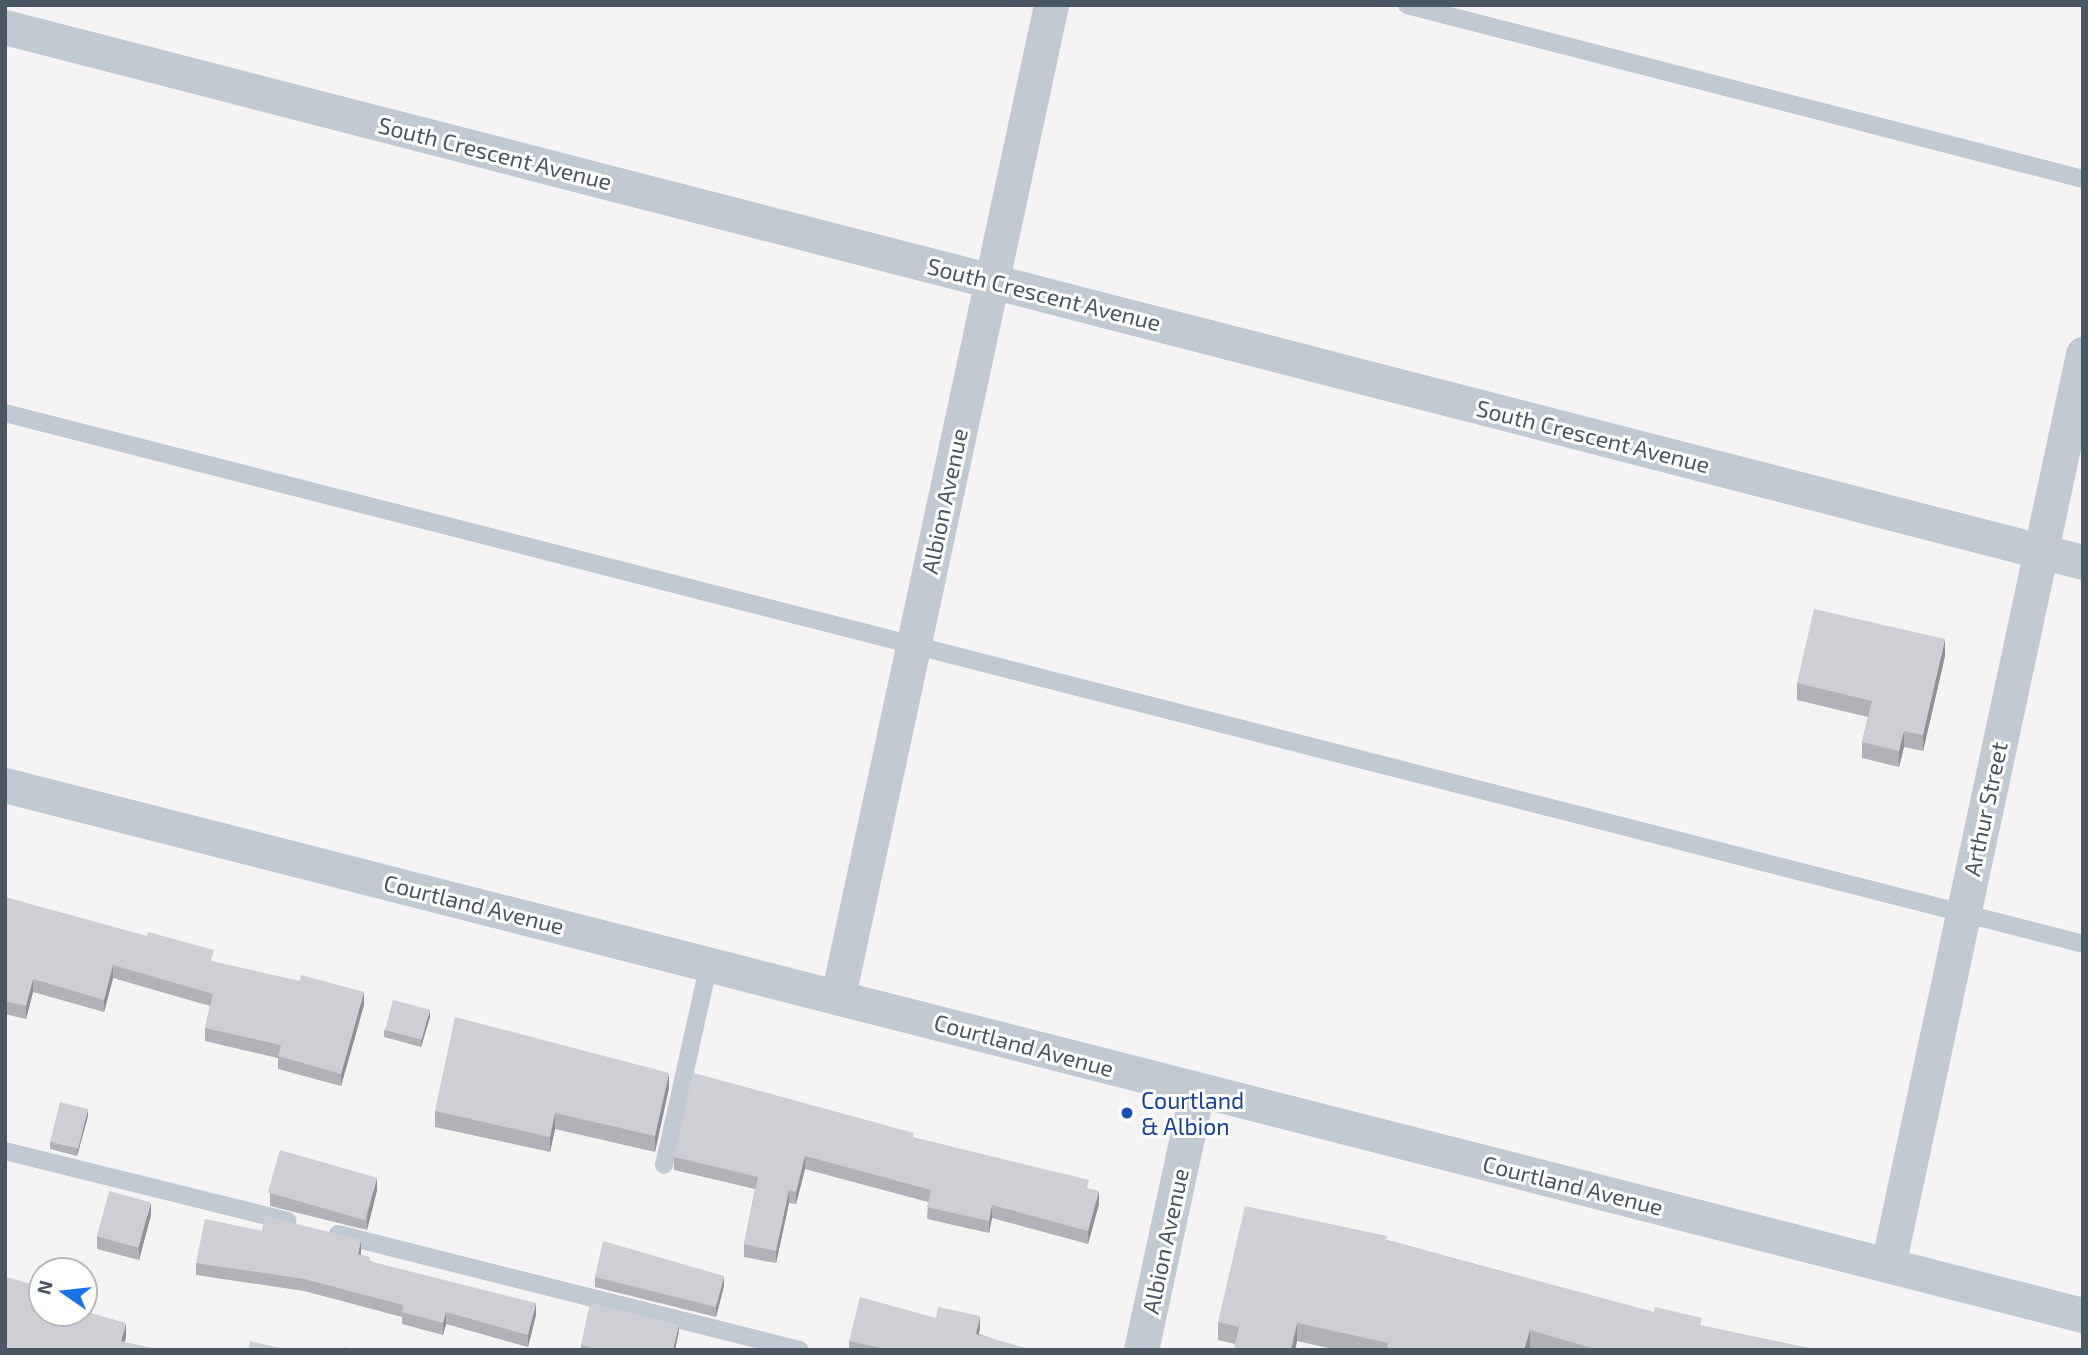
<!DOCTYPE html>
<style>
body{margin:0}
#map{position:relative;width:2088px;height:1355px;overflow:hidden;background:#f5f3f3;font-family:"Exo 2",sans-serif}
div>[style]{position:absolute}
.lane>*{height:18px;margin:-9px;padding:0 9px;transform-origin:9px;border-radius:9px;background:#c1cad2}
.street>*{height:35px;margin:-17.5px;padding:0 17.5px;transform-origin:17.5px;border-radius:17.5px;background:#c1cad2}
.wall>*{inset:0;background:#b0b2b7}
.shaded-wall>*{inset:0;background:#909195}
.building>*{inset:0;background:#cdcfd5;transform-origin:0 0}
.dots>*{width:19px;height:19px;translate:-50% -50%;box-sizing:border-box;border:4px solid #fff;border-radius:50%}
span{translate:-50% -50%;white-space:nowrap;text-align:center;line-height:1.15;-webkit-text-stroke:6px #fff;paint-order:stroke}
.street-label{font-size:23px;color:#4a5661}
.transit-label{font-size:23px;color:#164399}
.left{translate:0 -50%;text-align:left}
.frame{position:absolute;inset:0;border:7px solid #4a5661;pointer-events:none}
.north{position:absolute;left:28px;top:1257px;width:70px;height:70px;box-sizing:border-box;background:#fff;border:2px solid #b7bbc0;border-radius:50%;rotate:284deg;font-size:19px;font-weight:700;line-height:28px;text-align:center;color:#4a5661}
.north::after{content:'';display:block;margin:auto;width:24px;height:32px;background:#1a73e8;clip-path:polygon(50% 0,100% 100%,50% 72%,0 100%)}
</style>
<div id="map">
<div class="lane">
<i style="left:1407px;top:5px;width:698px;rotate:14.43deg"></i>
<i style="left:5px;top:413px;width:2145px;rotate:14.33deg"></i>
<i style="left:5px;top:1151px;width:291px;rotate:13.9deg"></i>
<i style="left:664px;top:1165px;width:207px;rotate:-77.4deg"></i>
<i style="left:338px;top:1234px;width:476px;rotate:14.1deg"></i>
</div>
<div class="street">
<i style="left:5px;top:27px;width:2146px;rotate:14.44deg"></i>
<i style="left:5px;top:785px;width:2145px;rotate:14.31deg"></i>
<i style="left:838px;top:996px;width:1014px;rotate:-77.87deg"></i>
<i style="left:1888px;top:1265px;width:932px;rotate:-77.92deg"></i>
<i style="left:1141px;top:1350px;width:265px;rotate:-77.8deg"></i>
</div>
<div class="wall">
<i style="clip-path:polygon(1945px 656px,1923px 751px,1904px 747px,1899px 767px,1862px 758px,1862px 742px,1868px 717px,1797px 700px,1797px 683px)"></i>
<i style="clip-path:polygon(5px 897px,214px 962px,364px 1005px,341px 1086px,278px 1069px,278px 1058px,205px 1041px,205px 1028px,210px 1006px,113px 978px,104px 1012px,33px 992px,26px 1019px,5px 1014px)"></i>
<i style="clip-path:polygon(430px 1017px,421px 1047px,384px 1037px,384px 1030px)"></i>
<i style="clip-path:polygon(669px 1088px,655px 1152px,555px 1129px,550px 1152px,435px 1127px,435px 1111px)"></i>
<i style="clip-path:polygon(88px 1116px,77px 1156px,50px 1149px,50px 1142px)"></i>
<i style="clip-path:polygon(914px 1138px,1089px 1189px,1099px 1204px,1088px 1244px,992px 1218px,989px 1233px,927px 1219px,928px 1202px,805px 1169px,796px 1204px,789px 1203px,776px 1263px,744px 1257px,744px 1244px,755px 1189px,674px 1170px,674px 1157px)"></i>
<i style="clip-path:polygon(377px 1190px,367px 1230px,270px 1206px,270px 1193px)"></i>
<i style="clip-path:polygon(151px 1215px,139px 1260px,97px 1249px,97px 1236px)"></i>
<i style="clip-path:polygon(1387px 1240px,1702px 1326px,1818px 1350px,1535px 1350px,1530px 1348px,1529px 1350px,1337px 1350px,1297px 1341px,1295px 1350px,1234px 1350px,1235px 1344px,1218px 1340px,1218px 1322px)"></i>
<i style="clip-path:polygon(361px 1252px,361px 1254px,370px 1261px,536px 1315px,528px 1347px,446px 1324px,443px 1335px,402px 1324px,402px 1317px,304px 1291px,196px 1275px,196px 1263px)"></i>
<i style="clip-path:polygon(595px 1277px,724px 1286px,716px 1317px,595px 1287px)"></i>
<i style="clip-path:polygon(936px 1318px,980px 1328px,979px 1334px,1026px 1350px,849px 1350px,849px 1341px)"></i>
<i style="clip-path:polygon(679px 1331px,675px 1350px,581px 1350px,581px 1345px)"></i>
</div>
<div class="shaded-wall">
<i style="clip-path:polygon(1945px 639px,1945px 656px,1923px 751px,1923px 735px)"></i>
<i style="clip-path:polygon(1904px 731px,1904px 747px,1899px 767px,1899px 751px)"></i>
<i style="clip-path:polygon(113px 965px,113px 978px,104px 1012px,104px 1000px)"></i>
<i style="clip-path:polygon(33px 979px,33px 992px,26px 1019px,26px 1006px)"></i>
<i style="clip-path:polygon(364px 992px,364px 1005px,341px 1086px,341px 1074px)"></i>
<i style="clip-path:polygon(430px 1010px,430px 1017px,421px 1047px,421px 1040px)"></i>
<i style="clip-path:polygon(669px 1073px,669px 1088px,655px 1152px,655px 1136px)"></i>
<i style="clip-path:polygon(88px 1109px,88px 1116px,77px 1156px,77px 1150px)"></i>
<i style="clip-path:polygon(555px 1113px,555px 1129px,550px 1152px,550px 1137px)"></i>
<i style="clip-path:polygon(805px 1156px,805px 1169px,796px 1204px,796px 1192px)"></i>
<i style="clip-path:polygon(377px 1177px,377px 1190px,367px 1230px,367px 1217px)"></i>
<i style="clip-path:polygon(789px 1190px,789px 1203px,776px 1263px,776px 1251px)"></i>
<i style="clip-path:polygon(1099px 1191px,1099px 1204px,1088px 1244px,1088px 1231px)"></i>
<i style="clip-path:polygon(151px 1202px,151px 1215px,139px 1260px,139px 1247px)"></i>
<i style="clip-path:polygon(992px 1205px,992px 1218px,989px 1233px,989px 1221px)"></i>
<i style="clip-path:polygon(361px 1240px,361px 1252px,358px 1266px,358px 1254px)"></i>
<i style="clip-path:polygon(724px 1276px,724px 1286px,716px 1317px,716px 1307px)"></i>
<i style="clip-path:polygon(536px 1303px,536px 1315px,528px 1347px,528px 1335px)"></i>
<i style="clip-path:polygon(446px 1312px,446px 1324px,443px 1335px,443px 1323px)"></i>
<i style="clip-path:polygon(980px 1316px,980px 1328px,976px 1346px,976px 1334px)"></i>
<i style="clip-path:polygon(126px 1323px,126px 1337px,123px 1350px,121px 1341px)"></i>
<i style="clip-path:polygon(1297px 1323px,1297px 1341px,1295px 1350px,1291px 1350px)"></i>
<i style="clip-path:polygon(679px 1325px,679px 1331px,675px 1350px,673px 1350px)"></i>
<i style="clip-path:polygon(1530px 1330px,1530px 1348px,1529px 1350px,1524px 1350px)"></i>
</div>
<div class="building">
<i style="clip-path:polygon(1814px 609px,1945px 639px,1923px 735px,1904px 731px,1899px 751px,1862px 742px,1872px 701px,1797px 683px)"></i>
<i style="clip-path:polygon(5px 897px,147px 936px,148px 932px,214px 950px,211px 961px,300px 981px,301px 975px,364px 992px,341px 1074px,278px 1056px,281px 1045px,205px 1028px,213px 994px,113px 965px,104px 1000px,33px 979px,26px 1006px,5px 1001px)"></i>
<i style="left:393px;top:1000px;width:38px;height:31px;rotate:15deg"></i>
<i style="clip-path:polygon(455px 1017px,669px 1073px,655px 1136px,555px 1113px,550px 1137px,435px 1111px)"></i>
<i style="clip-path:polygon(694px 1073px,914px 1133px,913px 1137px,1089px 1180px,1087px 1188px,1099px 1191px,1088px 1231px,992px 1205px,989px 1221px,927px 1207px,931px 1190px,805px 1156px,796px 1192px,789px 1190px,776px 1251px,744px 1244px,758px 1177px,674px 1157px)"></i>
<i style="left:60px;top:1102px;width:29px;height:41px;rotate:14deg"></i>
<i style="left:280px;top:1150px;width:101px;height:44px;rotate:16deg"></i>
<i style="left:109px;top:1191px;width:43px;height:47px;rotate:15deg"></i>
<i style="clip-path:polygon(1245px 1206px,1387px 1236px,1386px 1240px,1654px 1312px,1655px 1307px,1702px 1318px,1700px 1325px,1818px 1350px,1598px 1350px,1530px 1330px,1524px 1350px,1396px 1350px,1387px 1347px,1388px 1343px,1297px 1323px,1291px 1350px,1234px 1350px,1239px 1327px,1218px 1322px)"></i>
<i style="clip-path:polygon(265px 1216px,361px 1240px,358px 1254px,370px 1257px,369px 1261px,536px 1303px,528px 1335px,446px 1312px,443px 1323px,402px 1312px,403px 1305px,304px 1279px,196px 1263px,205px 1219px,262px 1231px)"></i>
<i style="clip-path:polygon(603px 1241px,724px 1276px,716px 1307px,595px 1277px)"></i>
<i style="clip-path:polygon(6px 1277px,42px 1287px,42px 1313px,84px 1313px,84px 1311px,126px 1323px,121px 1341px,161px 1350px,5px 1350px)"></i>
<i style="clip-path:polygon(860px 1297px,936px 1318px,938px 1307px,980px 1316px,976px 1334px,1026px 1348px,1025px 1350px,890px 1350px,849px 1341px)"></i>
<i style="clip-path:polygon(590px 1303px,679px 1325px,673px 1350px,598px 1350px,581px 1345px)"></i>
<i style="clip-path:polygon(250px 1341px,280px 1348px,280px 1350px,249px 1350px)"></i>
<i style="clip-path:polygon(345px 1347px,357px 1350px,344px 1350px)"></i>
</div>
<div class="dots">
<i style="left:1127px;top:1113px;background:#1a4fb4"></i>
</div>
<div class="street-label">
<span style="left:495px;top:153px;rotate:14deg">South Crescent Avenue</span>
<span style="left:1044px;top:294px;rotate:14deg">South Crescent Avenue</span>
<span style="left:1593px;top:436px;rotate:14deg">South Crescent Avenue</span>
<span style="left:944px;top:501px;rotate:-78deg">Albion Avenue</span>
<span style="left:1985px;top:809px;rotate:-78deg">Arthur Street</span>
<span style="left:474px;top:904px;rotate:14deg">Courtland Avenue</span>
<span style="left:1024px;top:1045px;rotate:15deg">Courtland Avenue</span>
<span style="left:1573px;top:1185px;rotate:14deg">Courtland Avenue</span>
<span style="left:1165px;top:1241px;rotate:-78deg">Albion Avenue</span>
</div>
<div class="transit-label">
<span class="left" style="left:1141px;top:1113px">Courtland<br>&amp; Albion</span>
</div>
<div class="frame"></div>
<div class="north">N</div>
</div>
